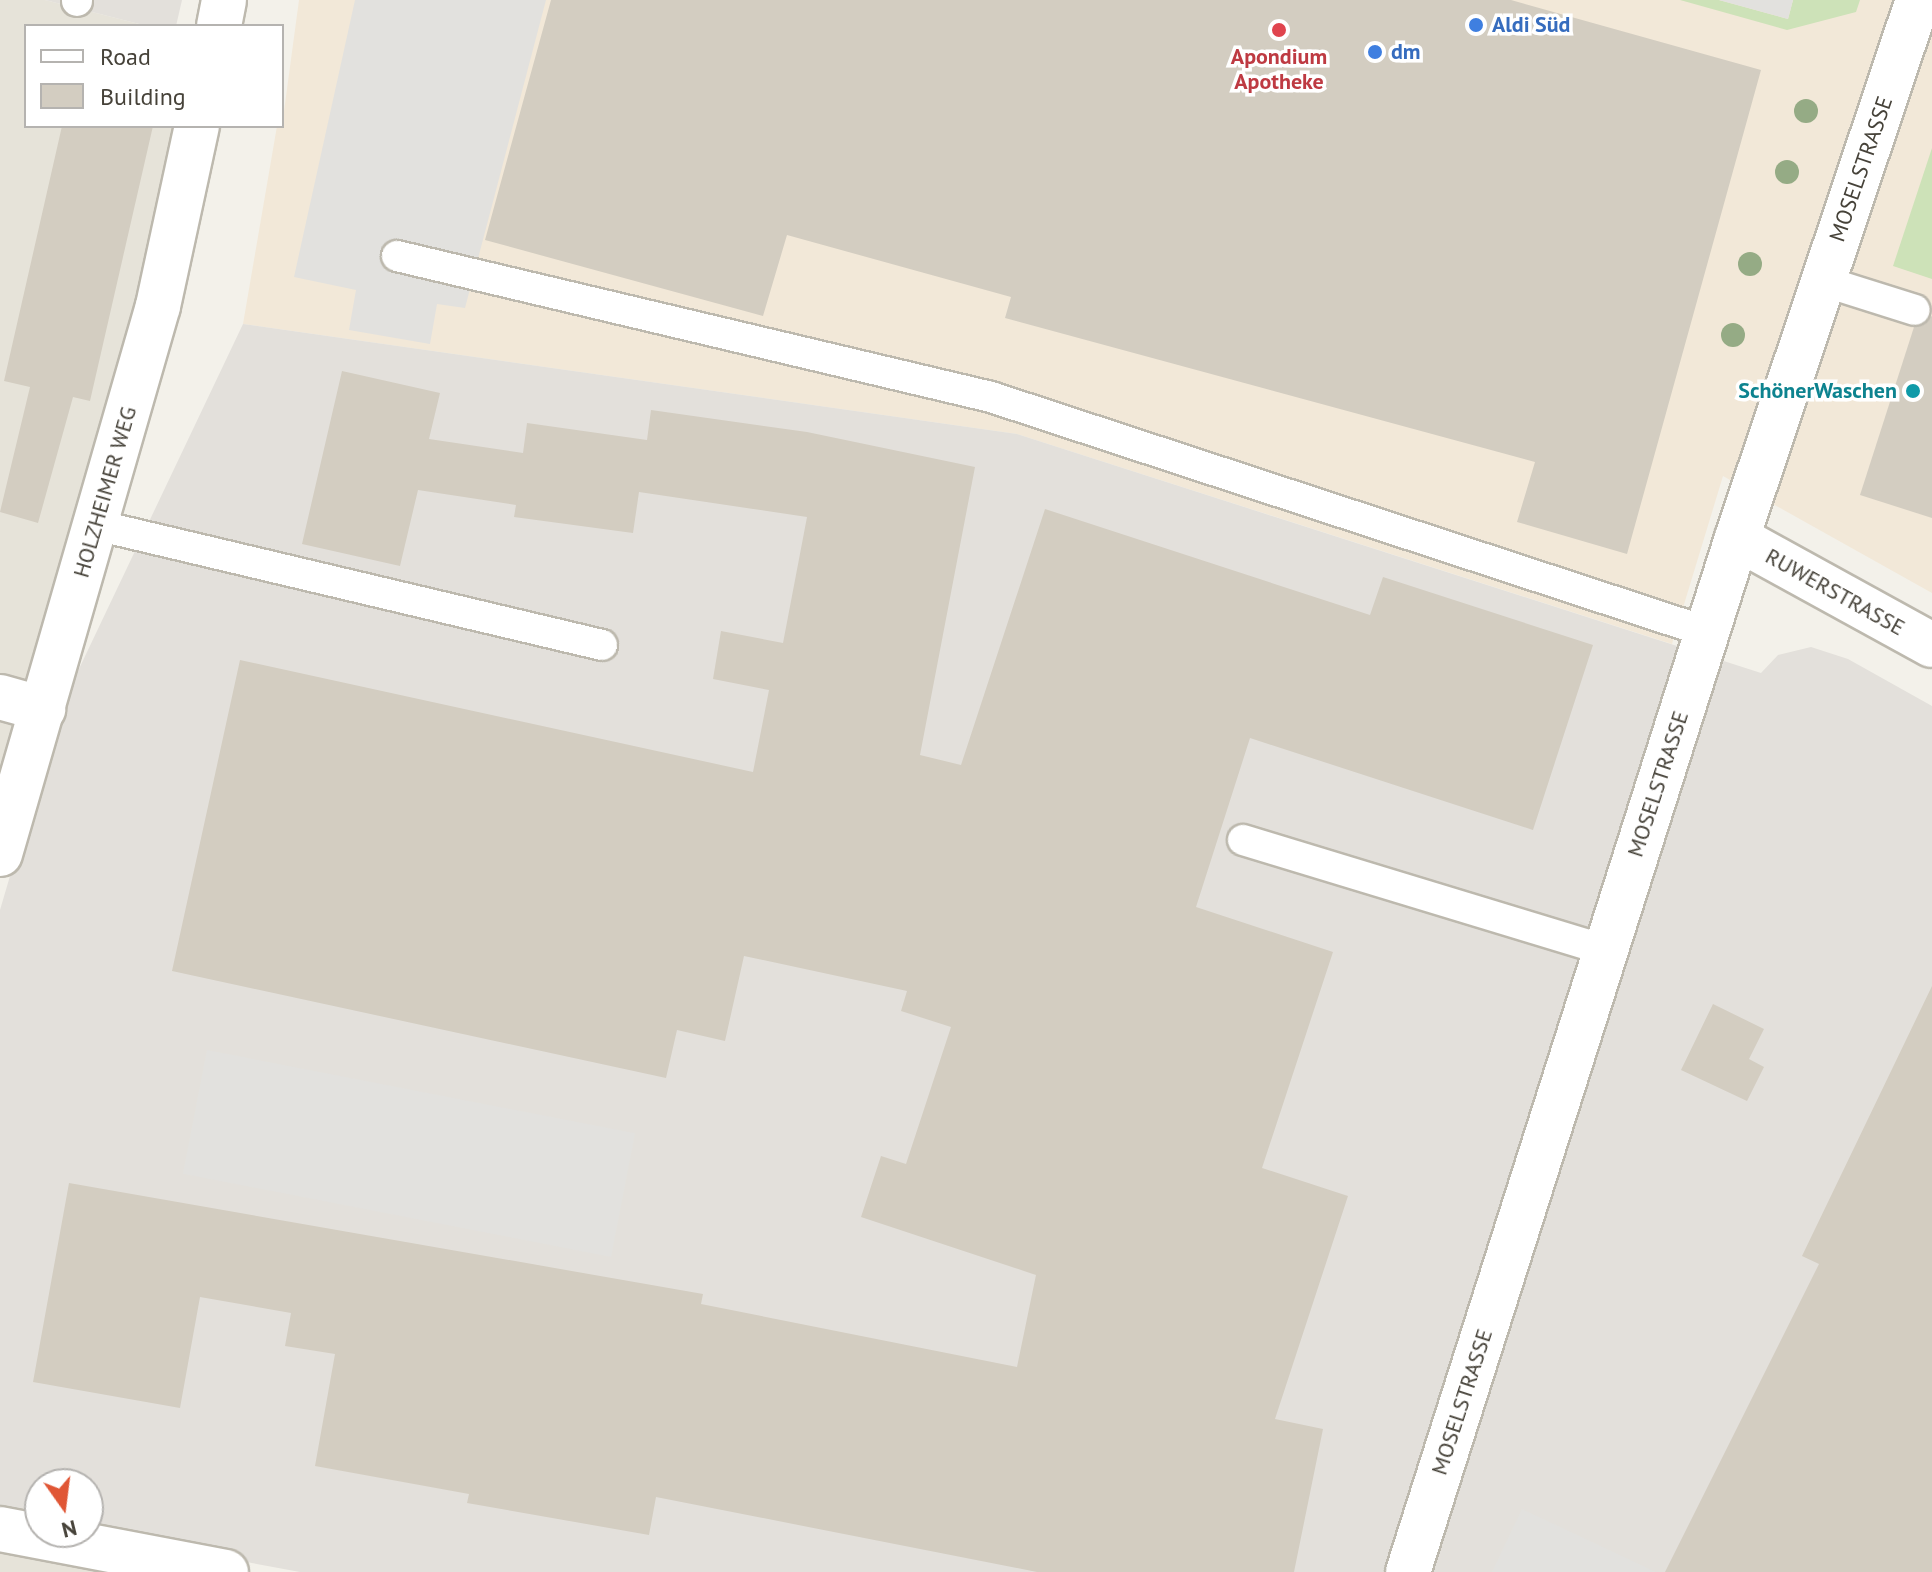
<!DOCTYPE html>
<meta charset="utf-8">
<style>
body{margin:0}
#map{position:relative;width:1932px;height:1572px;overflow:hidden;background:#f3f1ea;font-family:"PT Sans",sans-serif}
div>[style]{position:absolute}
.residential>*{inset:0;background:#e6e3d9}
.commercial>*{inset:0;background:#f2e8d8}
.industrial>*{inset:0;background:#e3e0db}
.green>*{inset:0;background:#cde2b8}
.parking>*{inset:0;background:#e2e1de;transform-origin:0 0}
.building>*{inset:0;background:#d3cdc1}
.roads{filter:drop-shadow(2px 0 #bdb9ae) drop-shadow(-2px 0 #bdb9ae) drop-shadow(0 2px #bdb9ae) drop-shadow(0 -2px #bdb9ae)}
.lane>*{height:30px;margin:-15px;padding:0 15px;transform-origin:15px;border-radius:15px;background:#fff}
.street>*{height:44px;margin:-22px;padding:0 22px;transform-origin:22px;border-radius:22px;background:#fff}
.trees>*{width:24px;height:24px;margin:-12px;border-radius:50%;background:#95ab85}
.dots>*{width:22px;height:22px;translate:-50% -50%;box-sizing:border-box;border:4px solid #fff;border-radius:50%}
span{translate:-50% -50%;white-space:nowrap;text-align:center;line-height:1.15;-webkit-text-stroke:7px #fff;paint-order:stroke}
.shop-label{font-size:22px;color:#366cbe;font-weight:700}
.left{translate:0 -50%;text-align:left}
.health-label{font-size:22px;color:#be3a42;font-weight:700}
.street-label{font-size:22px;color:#464239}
.culture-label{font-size:22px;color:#0d838f;font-weight:700}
.right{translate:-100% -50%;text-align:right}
.legend{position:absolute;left:24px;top:24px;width:260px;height:104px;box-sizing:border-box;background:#fff;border:2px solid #b5b3b0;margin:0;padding:10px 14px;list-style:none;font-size:24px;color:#464239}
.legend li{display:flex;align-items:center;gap:16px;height:40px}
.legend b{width:40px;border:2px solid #b5b3b0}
.north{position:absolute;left:24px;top:1468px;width:80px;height:80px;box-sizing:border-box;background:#fff;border:2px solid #b5b3b0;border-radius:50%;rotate:166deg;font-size:22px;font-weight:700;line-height:32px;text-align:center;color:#464239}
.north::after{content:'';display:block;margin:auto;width:28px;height:36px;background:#e05635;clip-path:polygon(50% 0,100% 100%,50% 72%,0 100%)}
</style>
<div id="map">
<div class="residential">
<i style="clip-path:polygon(0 0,45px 0,147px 26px,26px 26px,26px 126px,182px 126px,146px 305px,0 802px)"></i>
<i style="clip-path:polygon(0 1539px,175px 1572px,0 1572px)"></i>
</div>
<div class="commercial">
<i style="clip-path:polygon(299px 0,1932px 0,1932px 593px,1723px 476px,1672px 644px,1017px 434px,243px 324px,277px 126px,282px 126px)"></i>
</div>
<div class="industrial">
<i style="clip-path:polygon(45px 0,182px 0,176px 26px,147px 26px)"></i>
<i style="clip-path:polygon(243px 324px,1017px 434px,1761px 673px,1778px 655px,1811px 647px,1848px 659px,1932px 706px,1932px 1572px,300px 1572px,84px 1532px,88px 1532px,88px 1484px,40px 1484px,40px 1524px,0 1516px,0 910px,58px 713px)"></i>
</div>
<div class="green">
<i style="clip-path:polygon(1680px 0,1719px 0,1788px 19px,1793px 0,1860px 0,1856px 12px,1787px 30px)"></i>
<i style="clip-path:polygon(1932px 148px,1932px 279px,1893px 266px)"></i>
</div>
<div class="parking">
<i style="clip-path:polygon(355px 0,546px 0,465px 308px,437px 304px,430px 344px,349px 330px,356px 290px,294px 277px)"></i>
<i style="clip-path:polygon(1719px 0,1793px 0,1788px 19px)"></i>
<i style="left:207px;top:1050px;width:436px;height:126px;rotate:11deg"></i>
<i style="clip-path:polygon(1522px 1509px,1656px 1572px,1492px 1572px)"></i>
</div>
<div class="building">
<i style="clip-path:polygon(551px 0,1511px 0,1761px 70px,1627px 554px,1517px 522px,1535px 462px,1005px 318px,1011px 297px,787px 235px,763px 316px,485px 240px)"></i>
<i style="clip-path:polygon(62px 126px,153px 126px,90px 401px,73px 397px,38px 523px,0 512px,30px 387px,4px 381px)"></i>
<i style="clip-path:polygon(1932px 316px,1932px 518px,1860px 495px,1914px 327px)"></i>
<i style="clip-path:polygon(342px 371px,440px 393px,429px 439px,523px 453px,527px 423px,647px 440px,651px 410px,807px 432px,975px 467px,920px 755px,961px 765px,1045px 509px,1370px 615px,1383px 577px,1593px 645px,1533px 830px,1250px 738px,1196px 907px,1333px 952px,1262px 1168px,1348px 1196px,1275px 1419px,1323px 1429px,1294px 1572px,1037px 1572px,656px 1497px,649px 1535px,467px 1503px,469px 1494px,315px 1466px,335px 1354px,285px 1346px,291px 1313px,200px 1297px,180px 1408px,33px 1382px,69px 1183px,703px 1294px,701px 1304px,1017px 1367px,1036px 1275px,861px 1217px,881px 1156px,906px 1164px,951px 1027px,901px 1011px,907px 991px,744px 956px,725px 1041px,677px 1030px,666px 1078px,172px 971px,240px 660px,753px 772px,769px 690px,713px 679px,721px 631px,783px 643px,807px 517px,639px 492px,633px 533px,514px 517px,516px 505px,418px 490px,400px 566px,302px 544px)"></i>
<i style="clip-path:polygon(1932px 986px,1932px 1572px,1665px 1572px,1819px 1264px,1802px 1256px)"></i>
<i style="clip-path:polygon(1713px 1004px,1764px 1029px,1749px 1059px,1764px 1067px,1747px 1101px,1681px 1070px)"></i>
</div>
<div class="roads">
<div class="lane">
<i style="left:77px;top:1px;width:1px;rotate:-90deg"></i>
<i style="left:397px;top:256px;width:611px;rotate:13.35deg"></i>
<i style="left:991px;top:397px;width:754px;rotate:18.17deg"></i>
<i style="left:1823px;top:281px;width:96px;rotate:17.5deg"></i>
<i style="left:96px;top:525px;width:520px;rotate:13.34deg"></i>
<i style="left:1243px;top:840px;width:378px;rotate:16.9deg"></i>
</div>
<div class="street">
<i style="left:219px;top:26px;width:26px;rotate:-79deg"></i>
<i style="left:1737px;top:538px;width:222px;rotate:28.8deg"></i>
<i style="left:0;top:697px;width:45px;rotate:15.6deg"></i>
<i style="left:0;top:854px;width:570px;rotate:-73.92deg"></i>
<i style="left:158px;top:306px;width:184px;rotate:-77.8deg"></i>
<i style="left:0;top:1529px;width:230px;rotate:10.8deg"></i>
<i style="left:1408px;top:1572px;width:1085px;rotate:-72.35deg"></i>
<i style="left:1737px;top:538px;width:568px;rotate:-71.41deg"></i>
</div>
</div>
<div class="trees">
<i style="left:1806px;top:111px"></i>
<i style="left:1787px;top:172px"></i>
<i style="left:1750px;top:264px"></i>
<i style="left:1733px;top:335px"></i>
</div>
<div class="dots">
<i style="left:1476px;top:25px;background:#3f7fe0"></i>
<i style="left:1279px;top:30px;background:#e0444e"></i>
<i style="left:1375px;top:52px;background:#3f7fe0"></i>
<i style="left:1913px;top:391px;background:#0f9aa8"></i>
</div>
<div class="shop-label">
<span class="left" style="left:1492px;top:25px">Aldi Süd</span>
<span class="left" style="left:1391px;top:52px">dm</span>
</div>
<div class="health-label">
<span style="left:1279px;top:69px">Apondium<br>Apotheke</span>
</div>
<div class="street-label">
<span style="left:1861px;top:169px;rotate:-71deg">MOSELSTRASSE</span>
<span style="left:105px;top:492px;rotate:-74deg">HOLZHEIMER WEG</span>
<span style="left:1835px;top:592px;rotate:29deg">RUWERSTRASSE</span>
<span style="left:1658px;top:784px;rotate:-72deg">MOSELSTRASSE</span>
<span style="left:1462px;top:1402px;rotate:-72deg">MOSELSTRASSE</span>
</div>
<div class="culture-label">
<span class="right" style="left:1897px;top:391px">SchönerWaschen</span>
</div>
<ul class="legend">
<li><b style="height:10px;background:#fff"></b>Road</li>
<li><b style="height:22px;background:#d3cdc1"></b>Building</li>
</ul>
<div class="north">N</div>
</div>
